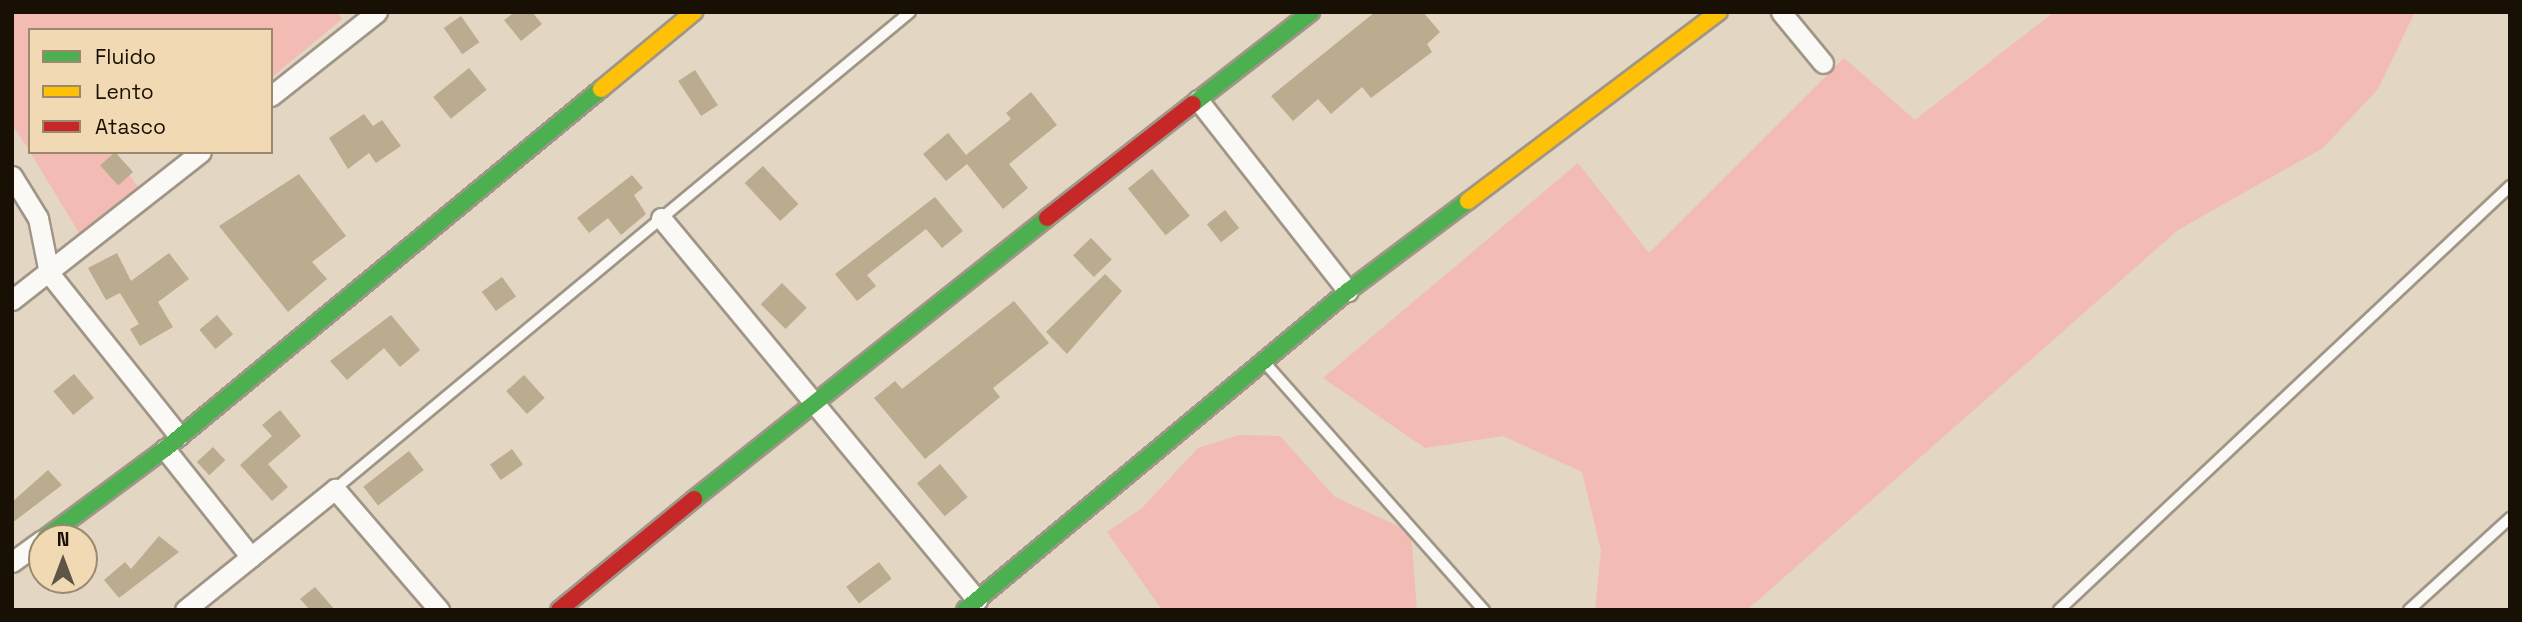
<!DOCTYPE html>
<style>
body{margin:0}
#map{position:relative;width:2522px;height:622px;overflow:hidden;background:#e3d6c2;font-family:"Space Grotesk",sans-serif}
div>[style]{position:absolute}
.green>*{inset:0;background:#f2bcb4}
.building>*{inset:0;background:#bbab8f;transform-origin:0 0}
.roads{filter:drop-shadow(2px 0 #a09687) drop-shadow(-2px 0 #a09687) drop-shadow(0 2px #a09687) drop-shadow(0 -2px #a09687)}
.lane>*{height:10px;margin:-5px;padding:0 5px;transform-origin:5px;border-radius:5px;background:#fbf9f6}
.street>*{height:19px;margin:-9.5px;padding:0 9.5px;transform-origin:9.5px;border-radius:9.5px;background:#fbf9f6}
.fast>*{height:16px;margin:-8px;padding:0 8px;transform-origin:8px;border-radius:8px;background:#4caf50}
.slow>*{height:16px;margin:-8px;padding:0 8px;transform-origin:8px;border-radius:8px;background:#ffc107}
.jam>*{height:16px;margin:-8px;padding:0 8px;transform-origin:8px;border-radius:8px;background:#c62828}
span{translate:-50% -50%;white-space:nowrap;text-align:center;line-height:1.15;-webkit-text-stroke:6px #f1d9b4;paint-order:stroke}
.frame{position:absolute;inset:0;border:14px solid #181004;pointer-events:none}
.legend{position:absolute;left:28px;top:28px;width:245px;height:126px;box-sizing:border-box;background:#f1d9b4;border:2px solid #9a896e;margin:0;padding:9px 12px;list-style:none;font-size:21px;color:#181004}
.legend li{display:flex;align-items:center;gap:14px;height:35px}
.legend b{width:35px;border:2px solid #9a896e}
.north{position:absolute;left:28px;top:524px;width:70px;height:70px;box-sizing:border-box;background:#f1d9b4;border:2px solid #9a896e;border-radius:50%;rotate:0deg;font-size:19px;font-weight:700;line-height:28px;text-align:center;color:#181004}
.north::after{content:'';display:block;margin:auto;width:24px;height:32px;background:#5f5546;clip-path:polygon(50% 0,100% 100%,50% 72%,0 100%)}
</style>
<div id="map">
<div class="green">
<i style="clip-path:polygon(12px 12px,337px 12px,342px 19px,271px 78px,271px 30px,30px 30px,30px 151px,12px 125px)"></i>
<i style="clip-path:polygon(2054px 12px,2415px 12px,2378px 89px,2323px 148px,2178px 230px,1747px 610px,1595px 610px,1601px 550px,1582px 472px,1503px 436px,1425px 448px,1323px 378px,1578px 163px,1649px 253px,1844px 58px,1915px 120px)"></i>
<i style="clip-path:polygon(30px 152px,113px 152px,138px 187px,84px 241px)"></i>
<i style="clip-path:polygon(1239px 435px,1280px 436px,1335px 497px,1411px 532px,1417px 610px,1162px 610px,1107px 532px,1141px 509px,1198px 448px)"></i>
</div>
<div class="building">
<i style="clip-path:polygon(515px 12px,532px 12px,542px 24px,521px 41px,504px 20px)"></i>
<i style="clip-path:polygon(1375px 12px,1423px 12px,1440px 32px,1427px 44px,1432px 52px,1371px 98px,1362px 87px,1331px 114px,1318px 99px,1293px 121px,1271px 96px)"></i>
<i style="left:461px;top:16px;width:32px;height:21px;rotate:55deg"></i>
<i style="left:469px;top:68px;width:28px;height:46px;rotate:51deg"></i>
<i style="left:695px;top:70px;width:42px;height:20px;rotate:57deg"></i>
<i style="clip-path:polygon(1031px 92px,1057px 125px,1009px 164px,1028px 188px,1003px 209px,967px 164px,946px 181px,923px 154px,948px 133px,966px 155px,1011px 119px,1006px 113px)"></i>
<i style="clip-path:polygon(364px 114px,373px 126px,382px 120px,401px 146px,376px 163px,369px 153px,348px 169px,329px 138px)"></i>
<i style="left:115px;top:152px;width:27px;height:20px;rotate:48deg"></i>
<i style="left:763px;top:166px;width:52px;height:25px;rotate:47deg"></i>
<i style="left:1152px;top:169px;width:60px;height:31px;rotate:51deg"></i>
<i style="clip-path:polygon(299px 174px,346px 236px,312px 262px,327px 279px,288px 312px,219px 226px)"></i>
<i style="clip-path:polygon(632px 175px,643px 188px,634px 195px,646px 214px,621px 235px,608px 218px,589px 233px,577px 218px)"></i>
<i style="clip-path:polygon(935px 197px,963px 231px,942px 248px,926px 229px,867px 275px,876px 286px,857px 301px,835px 274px)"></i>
<i style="left:1225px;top:210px;width:23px;height:23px;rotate:52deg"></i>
<i style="left:1091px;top:238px;width:30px;height:25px;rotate:46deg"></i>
<i style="clip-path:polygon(117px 253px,131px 281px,169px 253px,189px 279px,158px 302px,173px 327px,140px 346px,130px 329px,139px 324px,120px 293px,106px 300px,88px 268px)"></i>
<i style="clip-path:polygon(1105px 274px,1122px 291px,1067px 354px,1046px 332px)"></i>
<i style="left:502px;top:277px;width:24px;height:25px;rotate:54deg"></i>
<i style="left:782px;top:283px;width:35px;height:30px;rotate:45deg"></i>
<i style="clip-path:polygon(1014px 301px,1049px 343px,993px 388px,1000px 397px,925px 459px,874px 398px,895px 381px,902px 389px)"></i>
<i style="left:217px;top:315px;width:25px;height:23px;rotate:50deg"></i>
<i style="clip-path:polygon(391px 315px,420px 350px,400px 367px,384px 348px,347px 380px,330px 361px)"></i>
<i style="left:74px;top:374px;width:31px;height:27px;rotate:50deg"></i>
<i style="left:524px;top:375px;width:31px;height:24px;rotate:48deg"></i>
<i style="clip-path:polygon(280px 410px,301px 436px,268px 464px,288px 487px,272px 501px,240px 465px,272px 436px,262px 425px)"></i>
<i style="left:213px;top:447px;width:18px;height:22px;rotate:47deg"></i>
<i style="left:512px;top:449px;width:19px;height:27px;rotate:55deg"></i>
<i style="left:409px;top:451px;width:24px;height:58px;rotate:52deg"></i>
<i style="left:940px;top:464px;width:43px;height:30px;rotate:50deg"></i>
<i style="clip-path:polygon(48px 470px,62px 485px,12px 523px,12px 502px)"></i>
<i style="clip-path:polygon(159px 536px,179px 552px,119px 598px,104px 580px,125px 562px,131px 569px)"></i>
<i style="left:879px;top:562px;width:21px;height:41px;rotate:53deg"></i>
<i style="clip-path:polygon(315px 587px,335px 610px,310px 610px,300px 599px)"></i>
</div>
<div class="roads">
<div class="lane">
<i style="left:1266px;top:364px;width:329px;rotate:48.5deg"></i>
<i style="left:335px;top:489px;width:747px;rotate:-39.68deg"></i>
<i style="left:2059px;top:610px;width:619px;rotate:-43.23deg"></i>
<i style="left:2409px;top:610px;width:137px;rotate:-42.3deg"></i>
</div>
<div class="street">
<i style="left:1781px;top:12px;width:66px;rotate:50.5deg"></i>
<i style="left:271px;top:96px;width:135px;rotate:-38.4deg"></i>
<i style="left:1198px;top:100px;width:243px;rotate:51.9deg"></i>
<i style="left:12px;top:176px;width:49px;rotate:58.2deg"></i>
<i style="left:38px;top:218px;width:56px;rotate:78.7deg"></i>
<i style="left:49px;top:273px;width:208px;rotate:51.4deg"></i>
<i style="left:661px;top:218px;width:496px;rotate:50.4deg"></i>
<i style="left:12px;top:300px;width:240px;rotate:-38.1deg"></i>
<i style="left:165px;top:449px;width:138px;rotate:51.5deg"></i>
<i style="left:12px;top:562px;width:37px;rotate:-36deg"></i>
<i style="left:185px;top:610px;width:193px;rotate:-38.9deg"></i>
<i style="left:335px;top:489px;width:160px;rotate:49.3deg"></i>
</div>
<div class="fast">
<i style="left:1193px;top:104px;width:150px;rotate:-37.9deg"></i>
<i style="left:694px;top:499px;width:451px;rotate:-38.5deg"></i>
<i style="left:45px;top:538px;width:149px;rotate:-36.6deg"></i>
<i style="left:165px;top:449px;width:565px;rotate:-39.55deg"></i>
<i style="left:965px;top:610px;width:498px;rotate:-39.8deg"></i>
<i style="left:1348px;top:291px;width:150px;rotate:-36.9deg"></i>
</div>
<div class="slow">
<i style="left:601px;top:89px;width:121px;rotate:-39.6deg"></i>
<i style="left:1468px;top:201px;width:314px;rotate:-37deg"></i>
</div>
<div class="jam">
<i style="left:1047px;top:218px;width:185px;rotate:-38deg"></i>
<i style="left:559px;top:610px;width:175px;rotate:-39.4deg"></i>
</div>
</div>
<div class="frame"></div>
<ul class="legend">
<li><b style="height:9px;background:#4caf50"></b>Fluido</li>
<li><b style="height:9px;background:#ffc107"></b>Lento</li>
<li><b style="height:9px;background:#c62828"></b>Atasco</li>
</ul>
<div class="north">N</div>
</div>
